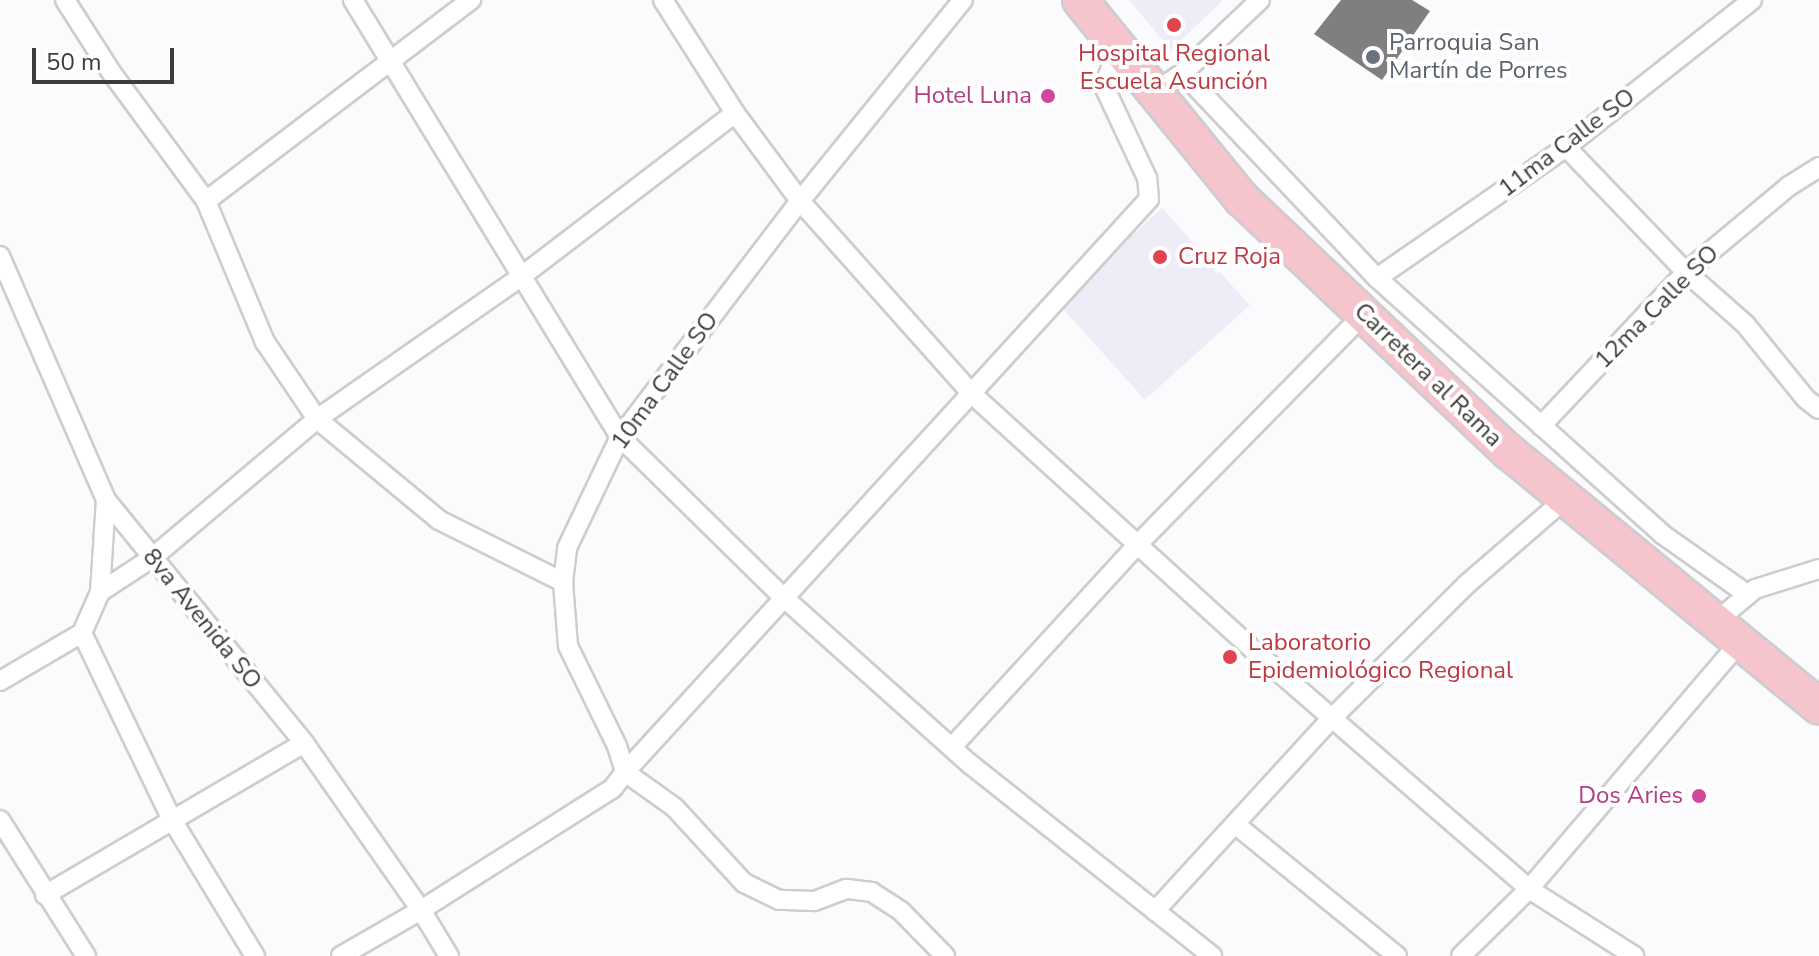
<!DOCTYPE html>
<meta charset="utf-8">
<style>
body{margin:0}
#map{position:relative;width:1819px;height:956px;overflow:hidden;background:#fbfbfe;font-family:"Nunito Sans",sans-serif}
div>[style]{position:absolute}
.built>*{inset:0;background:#eeedf7;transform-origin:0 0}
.building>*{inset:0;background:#7f7e80}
.roads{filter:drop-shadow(2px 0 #cdcdcf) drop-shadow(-2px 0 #cdcdcf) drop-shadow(0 2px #cdcdcf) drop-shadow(0 -2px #cdcdcf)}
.street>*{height:18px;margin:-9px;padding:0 9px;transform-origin:9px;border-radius:9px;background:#fff}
.highway>*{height:34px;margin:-17px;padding:0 17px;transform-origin:17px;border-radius:17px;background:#f6c4cc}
.dots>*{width:22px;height:22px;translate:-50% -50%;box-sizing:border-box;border:4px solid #fff;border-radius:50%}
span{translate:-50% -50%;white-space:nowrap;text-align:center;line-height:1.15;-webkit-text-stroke:8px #fff;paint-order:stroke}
.worship-label{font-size:24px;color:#5b616d}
.left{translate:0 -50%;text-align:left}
.health-label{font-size:24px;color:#be3a42}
.hotel-label{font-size:24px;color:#b23c85}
.right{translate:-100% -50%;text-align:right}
.street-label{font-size:24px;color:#3c3c3d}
.scale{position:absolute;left:32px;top:48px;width:142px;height:36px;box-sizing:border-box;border:4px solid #3c3c3d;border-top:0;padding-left:10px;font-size:24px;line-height:28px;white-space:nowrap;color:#3c3c3d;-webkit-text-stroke:6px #fff;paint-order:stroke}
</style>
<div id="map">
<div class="built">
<i style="clip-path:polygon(1129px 0,1223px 0,1171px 50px)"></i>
<i style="left:1162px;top:208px;width:131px;height:141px;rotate:48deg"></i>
</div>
<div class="building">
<i style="clip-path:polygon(1341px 0,1412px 0,1430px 11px,1382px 80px,1314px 34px)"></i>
</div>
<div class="roads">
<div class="street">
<i style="left:65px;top:0;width:85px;rotate:57.4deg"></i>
<i style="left:111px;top:72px;width:160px;rotate:53.6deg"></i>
<i style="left:206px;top:201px;width:153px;rotate:67.3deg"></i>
<i style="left:265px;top:342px;width:93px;rotate:56deg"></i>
<i style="left:317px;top:419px;width:158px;rotate:39.6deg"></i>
<i style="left:439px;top:520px;width:139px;rotate:26.6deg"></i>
<i style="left:353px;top:0;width:512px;rotate:58.58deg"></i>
<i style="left:620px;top:437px;width:227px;rotate:44.5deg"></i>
<i style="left:782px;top:596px;width:252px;rotate:41.8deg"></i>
<i style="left:970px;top:764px;width:309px;rotate:38.4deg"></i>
<i style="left:663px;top:0;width:134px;rotate:57.5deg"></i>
<i style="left:735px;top:113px;width:109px;rotate:53.5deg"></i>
<i style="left:800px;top:201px;width:259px;rotate:48.3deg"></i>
<i style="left:972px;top:394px;width:387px;rotate:42.3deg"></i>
<i style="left:1258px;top:654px;width:359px;rotate:40.9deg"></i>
<i style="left:1529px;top:889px;width:323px;rotate:-49.5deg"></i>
<i style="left:1183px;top:73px;width:282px;rotate:46.6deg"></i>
<i style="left:1377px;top:278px;width:383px;rotate:41.9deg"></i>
<i style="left:1662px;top:534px;width:105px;rotate:35.3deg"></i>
<i style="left:1153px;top:93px;width:36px;rotate:-34deg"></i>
<i style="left:1183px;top:73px;width:106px;rotate:-43.5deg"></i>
<i style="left:1566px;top:147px;width:173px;rotate:46.2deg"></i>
<i style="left:1686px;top:272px;width:79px;rotate:41.4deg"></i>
<i style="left:1745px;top:324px;width:97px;rotate:50.9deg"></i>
<i style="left:1806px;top:399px;width:16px;rotate:38deg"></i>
<i style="left:206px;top:201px;width:333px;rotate:-37.2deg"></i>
<i style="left:0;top:256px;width:266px;rotate:66.5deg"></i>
<i style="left:106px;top:500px;width:313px;rotate:50.8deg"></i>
<i style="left:304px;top:743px;width:204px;rotate:55deg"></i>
<i style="left:421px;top:910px;width:54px;rotate:58.7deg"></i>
<i style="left:1377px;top:278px;width:230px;rotate:-34.7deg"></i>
<i style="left:1566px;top:147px;width:237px;rotate:-38.3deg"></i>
<i style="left:1541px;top:426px;width:212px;rotate:-46.7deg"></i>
<i style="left:1686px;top:272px;width:134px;rotate:-39.9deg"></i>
<i style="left:1789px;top:186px;width:36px;rotate:-32deg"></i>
<i style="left:100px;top:592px;width:62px;rotate:-33.2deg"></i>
<i style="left:152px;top:558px;width:216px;rotate:-40.1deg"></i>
<i style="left:317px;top:419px;width:250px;rotate:-34.9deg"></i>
<i style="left:522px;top:276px;width:268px;rotate:-37.4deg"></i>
<i style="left:1714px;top:623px;width:53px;rotate:-39.7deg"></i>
<i style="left:1755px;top:589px;width:67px;rotate:-17.4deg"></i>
<i style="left:82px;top:633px;width:205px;rotate:64.3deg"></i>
<i style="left:171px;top:818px;width:162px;rotate:58.7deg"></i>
<i style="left:0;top:681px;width:95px;rotate:-30.3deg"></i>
<i style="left:82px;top:633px;width:45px;rotate:-66.3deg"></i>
<i style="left:100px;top:592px;width:92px;rotate:-86.3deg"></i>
<i style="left:952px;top:747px;width:274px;rotate:-47.5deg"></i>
<i style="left:1137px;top:545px;width:324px;rotate:-45.5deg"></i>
<i style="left:0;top:820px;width:161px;rotate:57.7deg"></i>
<i style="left:1235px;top:824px;width:209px;rotate:39.2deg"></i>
<i style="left:45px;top:895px;width:300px;rotate:-30.4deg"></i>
<i style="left:1155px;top:911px;width:262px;rotate:-47.5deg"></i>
<i style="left:1332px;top:718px;width:190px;rotate:-44.8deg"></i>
<i style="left:1467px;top:584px;width:130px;rotate:-40.9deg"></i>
<i style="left:341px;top:956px;width:92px;rotate:-29.9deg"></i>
<i style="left:421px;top:910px;width:227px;rotate:-32.4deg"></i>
<i style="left:613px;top:788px;width:20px;rotate:-53deg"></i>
<i style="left:625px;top:772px;width:27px;rotate:-107deg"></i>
<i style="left:617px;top:746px;width:111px;rotate:-116.1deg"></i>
<i style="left:568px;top:646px;width:64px;rotate:-94.5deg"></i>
<i style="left:563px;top:582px;width:34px;rotate:-83deg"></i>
<i style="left:567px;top:548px;width:123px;rotate:-64.5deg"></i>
<i style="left:620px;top:437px;width:297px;rotate:-52.7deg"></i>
<i style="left:800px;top:201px;width:259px;rotate:-51deg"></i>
<i style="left:945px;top:956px;width:63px;rotate:-134.4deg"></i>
<i style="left:901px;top:911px;width:35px;rotate:-147deg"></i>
<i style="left:872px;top:892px;width:26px;rotate:-173deg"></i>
<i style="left:846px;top:889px;width:34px;rotate:159deg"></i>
<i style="left:814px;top:901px;width:35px;rotate:-178deg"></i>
<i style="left:779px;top:900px;width:39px;rotate:-154deg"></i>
<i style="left:744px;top:883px;width:103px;rotate:-132.6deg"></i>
<i style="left:674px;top:807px;width:60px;rotate:-144.5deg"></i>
<i style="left:625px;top:772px;width:776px;rotate:-47.56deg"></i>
<i style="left:1149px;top:199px;width:21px;rotate:-95deg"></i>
<i style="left:1147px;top:178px;width:102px;rotate:-115.1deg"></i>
<i style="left:1104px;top:86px;width:42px;rotate:-69deg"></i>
<i style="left:1461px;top:956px;width:95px;rotate:-44.6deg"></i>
<i style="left:1529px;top:889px;width:125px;rotate:32.5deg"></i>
</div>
<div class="highway">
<i style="left:1080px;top:0;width:257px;rotate:50.9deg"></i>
<i style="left:1242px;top:199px;width:368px;rotate:43.5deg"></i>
<i style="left:1509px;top:452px;width:401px;rotate:39.4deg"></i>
</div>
</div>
<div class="dots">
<i style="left:1174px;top:25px;background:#e0444e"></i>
<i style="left:1373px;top:57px;background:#6b7280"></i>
<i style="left:1048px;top:96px;background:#d1479c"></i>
<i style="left:1160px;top:257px;background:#e0444e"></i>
<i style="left:1230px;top:657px;background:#e0444e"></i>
<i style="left:1699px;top:796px;background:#d1479c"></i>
</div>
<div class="worship-label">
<span class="left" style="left:1389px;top:57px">Parroquia San<br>Martín de Porres</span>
</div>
<div class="health-label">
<span style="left:1174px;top:68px">Hospital Regional<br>Escuela Asunción</span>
<span class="left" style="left:1178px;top:257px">Cruz Roja</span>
<span class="left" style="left:1248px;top:657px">Laboratorio<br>Epidemiológico Regional</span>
</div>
<div class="hotel-label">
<span class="right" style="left:1032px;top:96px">Hotel Luna</span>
<span class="right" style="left:1683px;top:796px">Dos Aries</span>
</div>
<div class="street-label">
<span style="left:1567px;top:143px;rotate:-37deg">11ma Calle SO</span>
<span style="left:1657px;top:307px;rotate:-45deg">12ma Calle SO</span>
<span style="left:1428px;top:375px;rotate:44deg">Carretera al Rama</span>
<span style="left:665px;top:381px;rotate:-54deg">10ma Calle SO</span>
<span style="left:202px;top:619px;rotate:51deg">8va Avenida SO</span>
</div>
<div class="scale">50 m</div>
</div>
